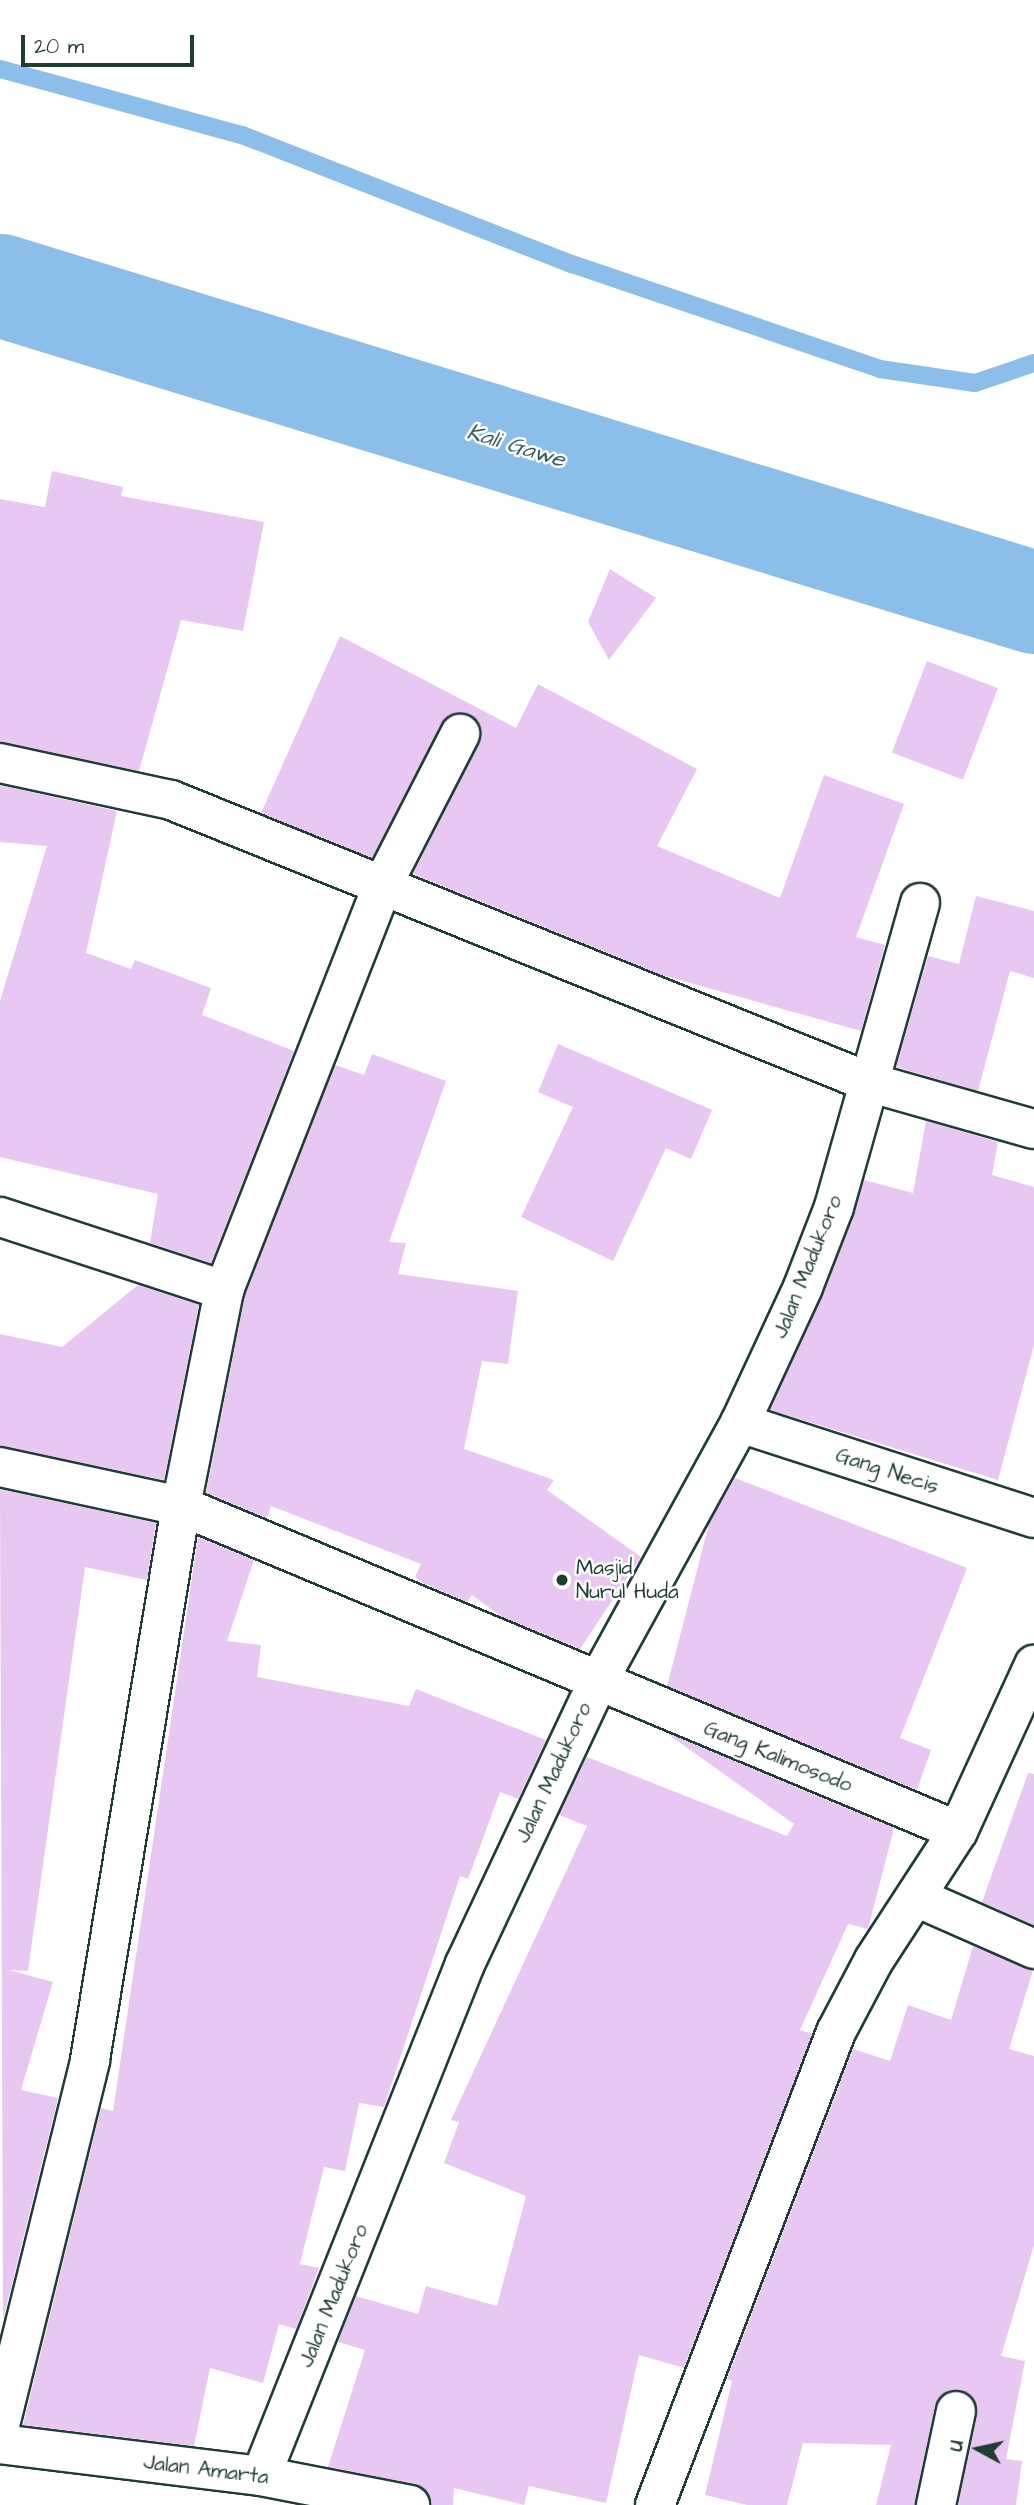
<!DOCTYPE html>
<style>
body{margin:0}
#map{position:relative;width:1034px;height:2505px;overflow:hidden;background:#fff;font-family:"Architects Daughter",sans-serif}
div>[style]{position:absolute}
.stream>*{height:18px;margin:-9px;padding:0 9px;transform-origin:9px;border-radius:9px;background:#8bbee8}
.river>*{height:103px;margin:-51.5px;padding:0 51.5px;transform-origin:51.5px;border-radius:51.5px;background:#8bbee8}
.building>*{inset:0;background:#e8c7f3;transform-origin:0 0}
.roads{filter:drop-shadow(2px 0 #1f3d34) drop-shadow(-2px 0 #1f3d34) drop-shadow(0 2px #1f3d34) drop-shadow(0 -2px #1f3d34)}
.minor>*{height:38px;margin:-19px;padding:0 19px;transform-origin:19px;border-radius:19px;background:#fff}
.dots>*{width:19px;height:19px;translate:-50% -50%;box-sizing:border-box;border:4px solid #fff;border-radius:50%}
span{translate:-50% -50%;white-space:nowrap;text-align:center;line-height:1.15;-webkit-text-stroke:5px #fff;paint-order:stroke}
.street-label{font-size:21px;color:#1f3d34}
.poi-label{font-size:21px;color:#1f3d34}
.left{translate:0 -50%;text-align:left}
.water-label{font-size:23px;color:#3a5d61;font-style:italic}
.north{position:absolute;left:943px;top:2414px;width:70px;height:70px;-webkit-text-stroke:5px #fff;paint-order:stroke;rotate:278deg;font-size:19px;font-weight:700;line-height:28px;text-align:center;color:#1f3d34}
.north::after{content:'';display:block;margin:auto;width:24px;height:32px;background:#1f3d34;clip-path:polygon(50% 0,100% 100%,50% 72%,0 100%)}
.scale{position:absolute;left:21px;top:35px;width:173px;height:32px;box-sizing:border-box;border:4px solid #1f3d34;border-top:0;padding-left:9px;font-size:21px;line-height:24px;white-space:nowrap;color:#1f3d34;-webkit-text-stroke:5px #fff;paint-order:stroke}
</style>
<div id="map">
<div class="stream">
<i style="left:0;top:69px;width:251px;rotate:15.3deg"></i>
<i style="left:242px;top:135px;width:354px;rotate:21.4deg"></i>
<i style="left:572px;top:264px;width:325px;rotate:18.8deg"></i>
<i style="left:880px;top:369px;width:96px;rotate:8.4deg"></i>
<i style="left:975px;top:383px;width:62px;rotate:-18.7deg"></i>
</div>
<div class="river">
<i style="left:0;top:285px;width:1082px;rotate:17.04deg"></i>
</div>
<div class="building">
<i style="clip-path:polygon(52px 471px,123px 487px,121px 496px,264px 522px,243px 631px,181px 620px,139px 771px,0 742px,0 499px,45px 507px)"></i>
<i style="clip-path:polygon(610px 569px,656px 598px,609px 660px,588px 622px)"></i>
<i style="clip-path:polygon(340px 636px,516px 728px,538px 684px,697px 769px,657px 846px,780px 898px,824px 775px,904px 804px,856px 937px,885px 945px,861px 1031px,662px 975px,413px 874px,479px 744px,479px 723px,469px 714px,449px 715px,441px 724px,372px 858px,261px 813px)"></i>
<i style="left:927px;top:661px;width:76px;height:98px;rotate:21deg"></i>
<i style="clip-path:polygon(0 785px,117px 811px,86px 953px,131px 969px,135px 960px,211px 988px,202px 1015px,294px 1051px,211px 1263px,150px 1243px,158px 1194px,0 1157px,0 1001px,47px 846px,0 842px)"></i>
<i style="clip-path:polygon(976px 896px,1034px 911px,1034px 978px,1010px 971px,978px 1091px,896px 1067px,928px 956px,959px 964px)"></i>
<i style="clip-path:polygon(558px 1044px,712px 1110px,691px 1159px,666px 1148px,613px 1261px,521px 1217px,573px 1107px,538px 1092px)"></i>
<i style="clip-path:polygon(372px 1054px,446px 1081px,389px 1242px,406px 1243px,398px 1274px,518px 1291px,508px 1364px,482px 1361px,464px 1449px,554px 1480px,547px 1490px,641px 1557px,580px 1649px,502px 1617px,472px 1595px,467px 1602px,423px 1583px,415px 1577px,421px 1564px,271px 1506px,267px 1518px,206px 1493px,245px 1296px,335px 1065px,364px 1075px)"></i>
<i style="clip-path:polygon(926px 1121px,998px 1142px,992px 1175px,1034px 1187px,1034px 1345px,998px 1480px,770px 1410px,823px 1295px,864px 1180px,913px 1193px)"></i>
<i style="clip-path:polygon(138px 1285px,199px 1305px,164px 1480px,0 1446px,0 1334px,62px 1347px)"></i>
<i style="clip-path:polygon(735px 1478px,967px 1568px,900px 1738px,931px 1750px,917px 1790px,667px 1686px,709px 1524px)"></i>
<i style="clip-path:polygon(0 1489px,156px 1523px,147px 1580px,85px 1567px,28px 1971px,9px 1970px,53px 1982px,21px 2090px,58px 2098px,3px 2320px)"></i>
<i style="clip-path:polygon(198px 1537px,254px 1560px,227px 1641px,261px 1645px,257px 1677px,409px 1706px,416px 1689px,546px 1740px,518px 1799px,500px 1792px,468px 1879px,460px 1876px,384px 2107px,359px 2103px,345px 2171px,324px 2167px,300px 2264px,319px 2268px,296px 2329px,279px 2324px,263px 2383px,210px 2368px,194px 2446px,23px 2425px,101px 2108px,113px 2111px)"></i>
<i style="clip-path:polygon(665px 1732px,894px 1828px,868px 1929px,848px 1924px,800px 2030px,812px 2034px,684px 2368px,639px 2355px,606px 2503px,529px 2486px,524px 2505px,454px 2488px,453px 2505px,431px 2505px,415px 2484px,328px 2467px,365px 2350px,338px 2342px,356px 2296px,418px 2314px,426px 2286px,497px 2306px,526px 2196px,444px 2163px,459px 2122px,451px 2120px,587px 1826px,559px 1815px,587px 1757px,787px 1836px,794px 1824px)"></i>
<i style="clip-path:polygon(1028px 1773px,1034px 1774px,1034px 1925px,982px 1902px)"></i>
<i style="clip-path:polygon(973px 1946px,1033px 1970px,1009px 2049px,1034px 2056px,1034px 2245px,1001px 2356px,1025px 2361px,1006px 2459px,1022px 2461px,1016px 2505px,958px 2505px,977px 2415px,971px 2395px,960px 2390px,949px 2390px,935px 2406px,915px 2505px,876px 2505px,891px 2445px,803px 2443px,787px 2505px,747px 2505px,705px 2495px,732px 2381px,727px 2379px,853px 2049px,890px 2061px,908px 2005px,951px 2020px)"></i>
</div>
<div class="roads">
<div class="minor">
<i style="left:0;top:763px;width:175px;rotate:12.2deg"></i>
<i style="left:171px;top:800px;width:755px;rotate:22.01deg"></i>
<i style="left:871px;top:1083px;width:169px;rotate:15.8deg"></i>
<i style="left:0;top:1217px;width:236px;rotate:18.1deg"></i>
<i style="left:740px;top:1423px;width:309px;rotate:17.9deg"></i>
<i style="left:0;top:1467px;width:185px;rotate:12.2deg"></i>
<i style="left:181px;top:1506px;width:842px;rotate:22.7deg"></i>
<i style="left:916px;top:1897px;width:129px;rotate:23.8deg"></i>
<i style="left:0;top:2425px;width:376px;rotate:-76.1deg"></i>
<i style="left:90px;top:2060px;width:561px;rotate:-80.67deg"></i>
<i style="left:181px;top:1506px;width:220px;rotate:-78.7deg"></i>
<i style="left:224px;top:1290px;width:436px;rotate:-68.6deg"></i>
<i style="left:383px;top:884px;width:169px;rotate:-62.8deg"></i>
<i style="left:0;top:2444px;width:263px;rotate:7deg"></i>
<i style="left:261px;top:2476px;width:152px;rotate:11deg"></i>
<i style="left:261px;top:2476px;width:551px;rotate:-68.28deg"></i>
<i style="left:465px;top:1964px;width:310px;rotate:-64.8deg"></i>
<i style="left:597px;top:1683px;width:297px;rotate:-61.2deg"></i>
<i style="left:740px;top:1423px;width:150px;rotate:-65.1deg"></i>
<i style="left:803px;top:1287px;width:86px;rotate:-68.8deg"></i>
<i style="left:834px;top:1207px;width:316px;rotate:-74.2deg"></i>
<i style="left:655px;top:2505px;width:506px;rotate:-69.06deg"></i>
<i style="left:836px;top:2032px;width:81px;rotate:-62.2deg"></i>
<i style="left:874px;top:1960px;width:154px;rotate:-56.9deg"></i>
<i style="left:958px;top:1831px;width:183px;rotate:-65.4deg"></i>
<i style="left:936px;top:2505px;width:96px;rotate:-78deg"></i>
</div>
</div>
<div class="dots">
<i style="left:562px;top:1580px;background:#1f3d34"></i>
</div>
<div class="street-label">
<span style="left:808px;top:1267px;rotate:-68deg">Jalan Madukoro</span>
<span style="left:887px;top:1471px;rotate:18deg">Gang Necis</span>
<span style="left:778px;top:1757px;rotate:22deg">Gang Kalimosodo</span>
<span style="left:554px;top:1773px;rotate:-65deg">Jalan Madukoro</span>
<span style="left:334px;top:2296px;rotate:-68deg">Jalan Madukoro</span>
<span style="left:206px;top:2470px;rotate:7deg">Jalan Amarta</span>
</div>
<div class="poi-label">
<span class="left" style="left:576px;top:1580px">Masjid<br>Nurul Huda</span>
</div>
<div class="water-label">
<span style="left:516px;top:446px;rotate:17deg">Kali Gawe</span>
</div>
<div class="north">U</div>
<div class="scale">20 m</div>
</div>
